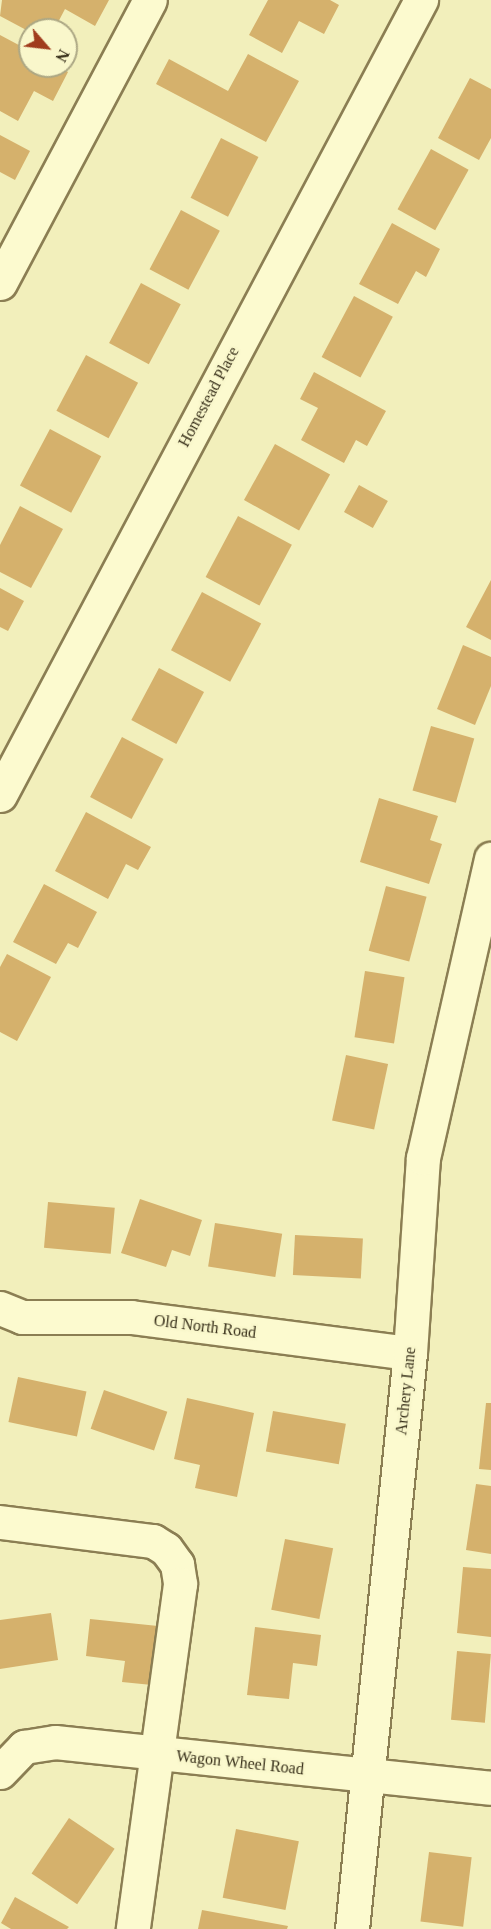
<!DOCTYPE html>
<style>
body{margin:0}
#map{position:relative;width:491px;height:1929px;overflow:hidden;background:#f2efbb;font-family:"Times New Roman",serif}
div>[style]{position:absolute}
.building>*{inset:0;background:#d5b16c;transform-origin:0 0}
.roads{filter:drop-shadow(2px 0 #8b7e53) drop-shadow(-2px 0 #8b7e53) drop-shadow(0 2px #8b7e53) drop-shadow(0 -2px #8b7e53)}
.minor>*{height:33px;margin:-16.5px;padding:0 16.5px;transform-origin:16.5px;border-radius:16.5px;background:#fcfacf}
span{translate:-50% -50%;white-space:nowrap;text-align:center;line-height:1.15;-webkit-text-stroke:4.5px #f9f7cb;paint-order:stroke}
.street-label{font-size:16px;color:#38301a}
.north{position:absolute;left:18px;top:18px;width:60px;height:60px;box-sizing:border-box;background:#f9f7cb;border:2px solid #aca784;border-radius:50%;rotate:118deg;font-size:16px;font-weight:700;line-height:24px;text-align:center;color:#38301a}
.north::after{content:'';display:block;margin:auto;width:21px;height:27px;background:#a03c1d;clip-path:polygon(50% 0,100% 100%,50% 72%,0 100%)}
</style>
<div id="map">
<div class="building">
<i style="clip-path:polygon(2px 0,109px 0,95px 26px,65px 9px,54px 30px,30px 32px,0 16px)"></i>
<i style="clip-path:polygon(268px 0,330px 0,339px 5px,324px 34px,299px 21px,282px 53px,249px 35px)"></i>
<i style="clip-path:polygon(0 35px,30px 51px,30px 66px,57px 66px,68px 72px,53px 101px,34px 91px,18px 121px,0 111px)"></i>
<i style="clip-path:polygon(248px 54px,299px 81px,266px 142px,156px 84px,169px 59px,228px 91px)"></i>
<i style="clip-path:polygon(470px 78px,491px 89px,491px 138px,479px 160px,438px 138px)"></i>
<i style="clip-path:polygon(0 135px,30px 151px,15px 180px,0 172px)"></i>
<i style="left:221px;top:138px;width:42px;height:67px;rotate:27deg"></i>
<i style="left:431px;top:149px;width:43px;height:69px;rotate:29deg"></i>
<i style="left:181px;top:210px;width:44px;height:67px;rotate:28deg"></i>
<i style="clip-path:polygon(392px 223px,440px 249px,426px 277px,416px 271px,398px 304px,359px 284px)"></i>
<i style="left:141px;top:283px;width:45px;height:68px;rotate:28deg"></i>
<i style="left:354px;top:296px;width:44px;height:69px;rotate:28deg"></i>
<i style="left:86px;top:355px;width:59px;height:63px;rotate:28deg"></i>
<i style="clip-path:polygon(314px 372px,386px 411px,367px 446px,356px 440px,344px 463px,301px 440px,318px 408px,300px 399px)"></i>
<i style="left:50px;top:429px;width:58px;height:64px;rotate:28deg"></i>
<i style="left:275px;top:444px;width:63px;height:64px;rotate:29deg"></i>
<i style="left:359px;top:485px;width:33px;height:31px;rotate:29deg"></i>
<i style="clip-path:polygon(20px 506px,63px 529px,31px 588px,0 572px,0 545px)"></i>
<i style="left:238px;top:516px;width:61px;height:69px;rotate:28deg"></i>
<i style="clip-path:polygon(491px 580px,491px 640px,466px 627px)"></i>
<i style="clip-path:polygon(0 588px,24px 601px,8px 631px,0 627px)"></i>
<i style="left:202px;top:592px;width:67px;height:66px;rotate:28deg"></i>
<i style="clip-path:polygon(463px 645px,491px 657px,491px 686px,475px 725px,437px 709px)"></i>
<i style="left:159px;top:668px;width:51px;height:59px;rotate:28deg"></i>
<i style="left:431px;top:726px;width:45px;height:67px;rotate:16deg"></i>
<i style="left:122px;top:737px;width:47px;height:68px;rotate:28deg"></i>
<i style="clip-path:polygon(379px 798px,438px 816px,430px 840px,442px 844px,429px 884px,360px 862px)"></i>
<i style="clip-path:polygon(86px 812px,151px 847px,138px 870px,126px 864px,108px 899px,55px 871px)"></i>
<i style="clip-path:polygon(44px 884px,97px 912px,78px 948px,68px 943px,56px 964px,13px 942px)"></i>
<i style="left:386px;top:886px;width:42px;height:67px;rotate:15deg"></i>
<i style="clip-path:polygon(7px 954px,51px 977px,17px 1041px,0 1032px,0 967px)"></i>
<i style="left:365px;top:971px;width:40px;height:67px;rotate:9deg"></i>
<i style="left:346px;top:1055px;width:43px;height:67px;rotate:12deg"></i>
<i style="clip-path:polygon(140px 1199px,202px 1220px,190px 1256px,172px 1250px,166px 1267px,121px 1253px)"></i>
<i style="left:48px;top:1202px;width:67px;height:46px;rotate:5deg"></i>
<i style="left:215px;top:1223px;width:68px;height:44px;rotate:9deg"></i>
<i style="left:295px;top:1235px;width:68px;height:40px;rotate:3deg"></i>
<i style="left:18px;top:1377px;width:70px;height:46px;rotate:12deg"></i>
<i style="left:104px;top:1390px;width:67px;height:41px;rotate:19deg"></i>
<i style="clip-path:polygon(187px 1398px,254px 1413px,237px 1497px,195px 1488px,200px 1465px,174px 1459px)"></i>
<i style="clip-path:polygon(486px 1403px,491px 1403px,491px 1470px,479px 1469px)"></i>
<i style="left:273px;top:1411px;width:74px;height:41px;rotate:10deg"></i>
<i style="clip-path:polygon(476px 1484px,491px 1486px,491px 1554px,466px 1550px)"></i>
<i style="left:285px;top:1539px;width:49px;height:72px;rotate:11deg"></i>
<i style="clip-path:polygon(463px 1567px,491px 1569px,491px 1637px,457px 1633px)"></i>
<i style="clip-path:polygon(51px 1613px,58px 1660px,0 1669px,0 1620px)"></i>
<i style="clip-path:polygon(90px 1619px,158px 1626px,152px 1685px,122px 1682px,125px 1661px,86px 1656px)"></i>
<i style="clip-path:polygon(255px 1627px,321px 1635px,317px 1666px,293px 1663px,289px 1699px,247px 1695px)"></i>
<i style="left:457px;top:1651px;width:34px;height:69px;rotate:5deg"></i>
<i style="left:69px;top:1818px;width:55px;height:67px;rotate:34deg"></i>
<i style="left:236px;top:1829px;width:64px;height:70px;rotate:11deg"></i>
<i style="left:429px;top:1852px;width:43px;height:70px;rotate:7deg"></i>
<i style="clip-path:polygon(15px 1897px,69px 1927px,67px 1929px,11px 1929px,1px 1923px)"></i>
<i style="clip-path:polygon(202px 1910px,288px 1926px,287px 1929px,198px 1929px)"></i>
</div>
<div class="roads">
<div class="minor">
<i style="left:0;top:283px;width:320px;rotate:-62.1deg"></i>
<i style="left:0;top:795px;width:900px;rotate:-62.1deg"></i>
<i style="left:0;top:1308px;width:24px;rotate:22deg"></i>
<i style="left:22px;top:1317px;width:109px"></i>
<i style="left:131px;top:1317px;width:281px;rotate:7.4deg"></i>
<i style="left:0;top:1522px;width:154px;rotate:7.1deg"></i>
<i style="left:153px;top:1541px;width:15px;rotate:32deg"></i>
<i style="left:166px;top:1549px;width:19px;rotate:54deg"></i>
<i style="left:177px;top:1564px;width:20px;rotate:81deg"></i>
<i style="left:180px;top:1584px;width:348px;rotate:97.8deg"></i>
<i style="left:0;top:1772px;width:35px;rotate:-46deg"></i>
<i style="left:24px;top:1747px;width:31px;rotate:-9deg"></i>
<i style="left:55px;top:1742px;width:438px;rotate:6deg"></i>
<i style="left:352px;top:1929px;width:579px;rotate:-84.25deg"></i>
<i style="left:410px;top:1353px;width:195px;rotate:-86.2deg"></i>
<i style="left:423px;top:1158px;width:307px;rotate:-77.2deg"></i>
</div>
</div>
<div class="street-label">
<span style="left:209px;top:397px;rotate:-62deg">Homestead Place</span>
<span style="left:205px;top:1327px;rotate:7deg">Old North Road</span>
<span style="left:406px;top:1391px;rotate:-84deg">Archery Lane</span>
<span style="left:240px;top:1763px;rotate:6deg">Wagon Wheel Road</span>
</div>
<div class="north">N</div>
</div>
